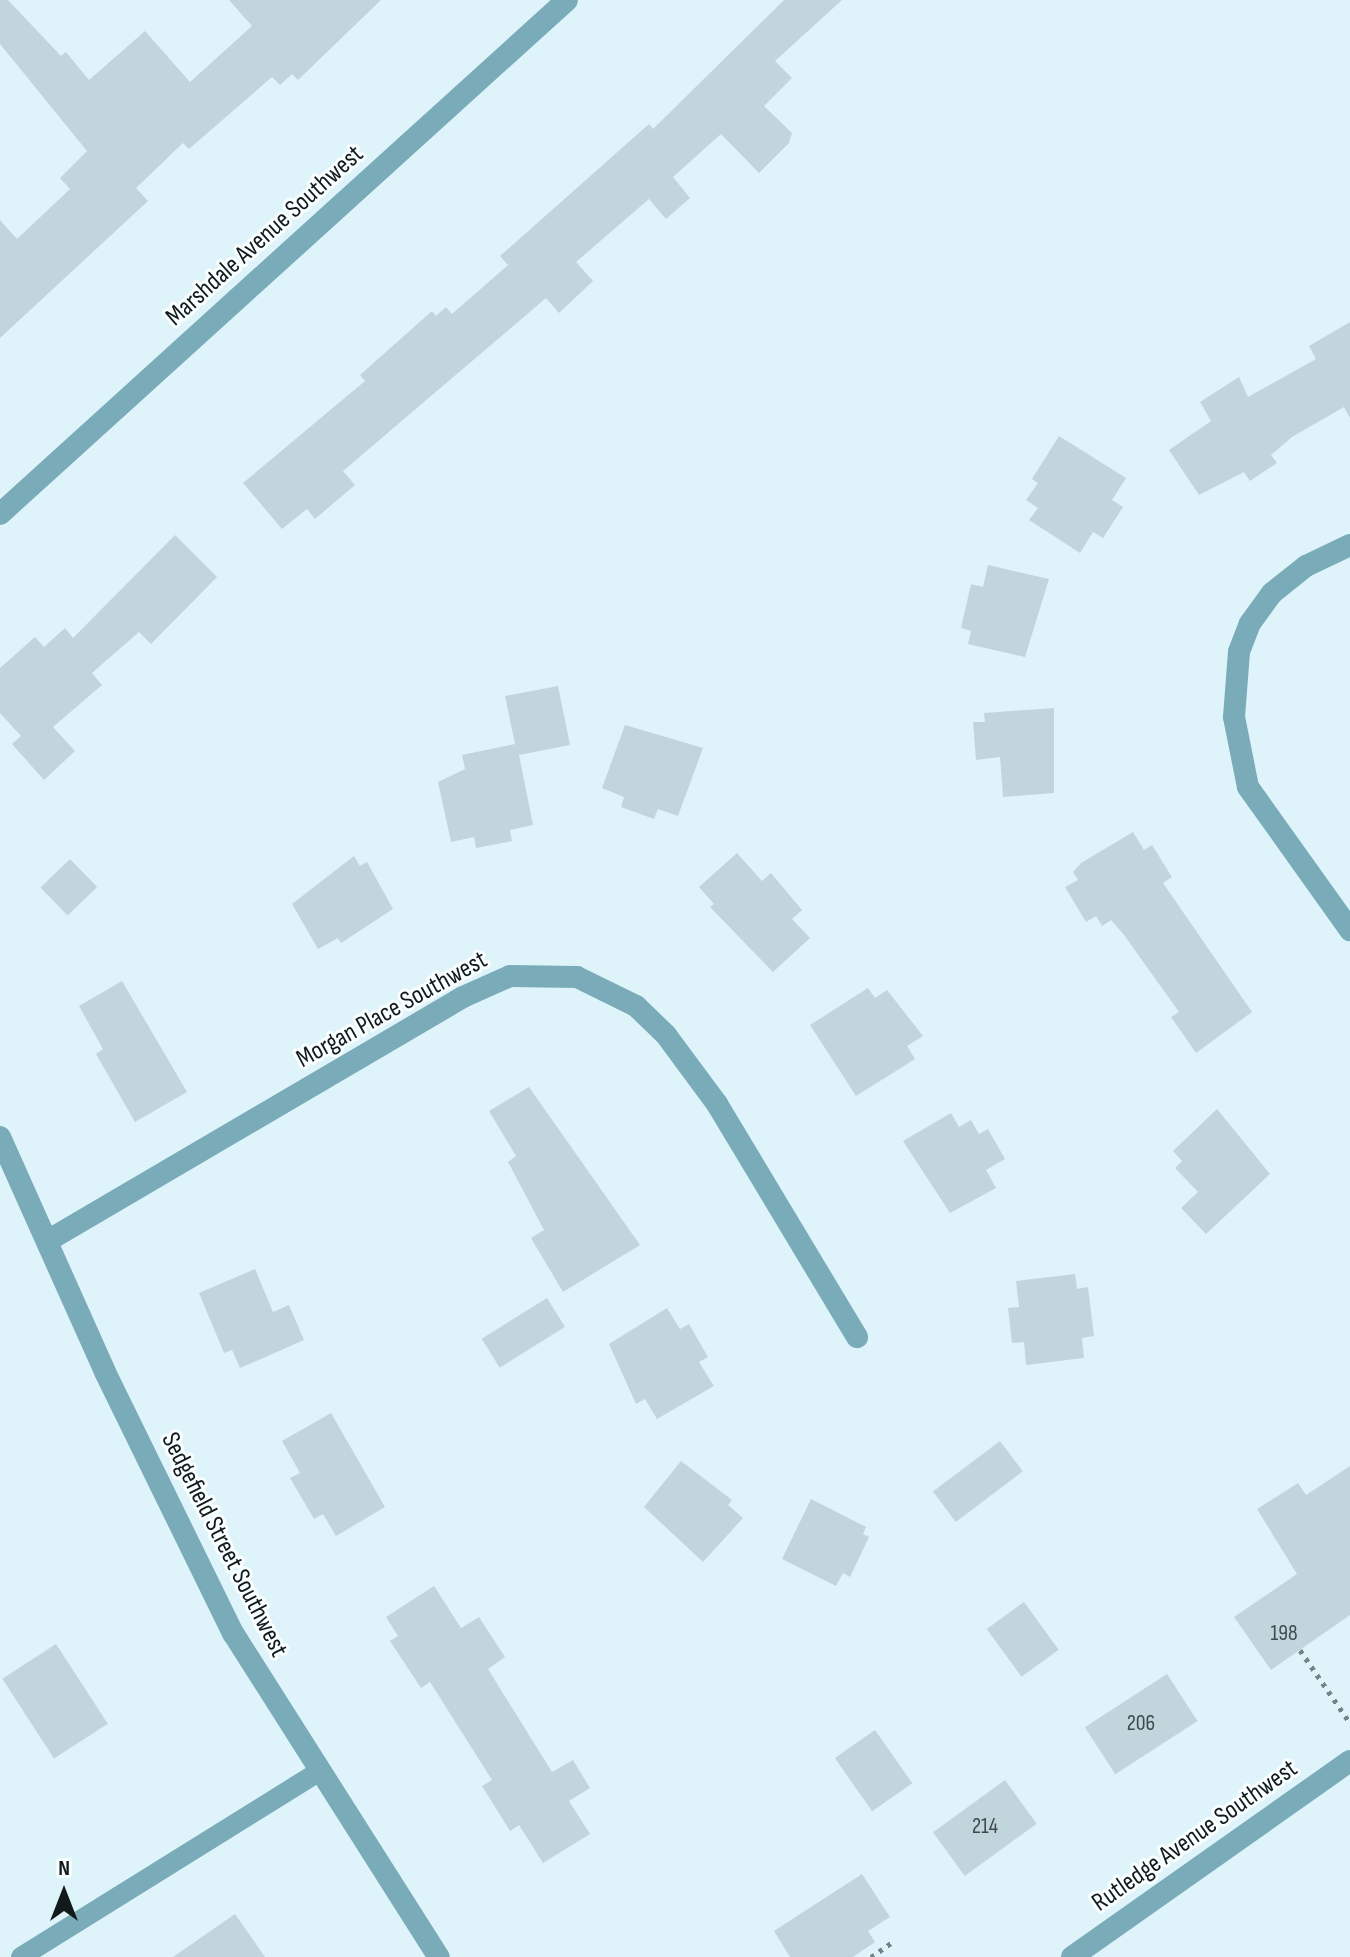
<!DOCTYPE html>
<style>
body{margin:0}
#map{position:relative;width:1350px;height:1957px;overflow:hidden;background:#dff4fa;font-family:"Sofia Sans Condensed",sans-serif}
div>[style]{position:absolute}
.building>*{inset:0;background:#c1d6dc;transform-origin:0 0}
.path>*{height:5px;margin-top:-2.5px;transform-origin:0;background:repeating-linear-gradient(90deg,#758387 0 4px,transparent 0 10px)}
.service>*{height:20px;margin:-10px;padding:0 10px;transform-origin:10px;border-radius:10px;background:#7aabb9}
.minor>*{height:22px;margin:-11px;padding:0 11px;transform-origin:11px;border-radius:11px;background:#7aabb9}
span{translate:-50% -50%;white-space:nowrap;text-align:center;line-height:1.15;-webkit-text-stroke:6px #f9feff;paint-order:stroke}
.number-label{font-size:22px;color:#3e494c}
.number-label span{-webkit-text-stroke-width:0}
.street-label{font-size:26px;color:#121a1c}
.north{position:absolute;left:24px;top:1853px;width:80px;height:80px;-webkit-text-stroke:6px #f9feff;paint-order:stroke;rotate:0deg;font-size:22px;font-weight:700;line-height:32px;text-align:center;color:#121a1c}
.north::after{content:'';display:block;margin:auto;width:28px;height:36px;background:#121a1c;clip-path:polygon(50% 0,100% 100%,50% 72%,0 100%)}
</style>
<div id="map">
<div class="building">
<i style="clip-path:polygon(0 0,8px 0,61px 56px,66px 52px,89px 80px,145px 31px,190px 82px,252px 26px,229px 0,381px 0,298px 80px,292px 74px,280px 85px,272px 77px,189px 149px,183px 143px,136px 188px,148px 201px,0 338px,0 220px,17px 239px,70px 189px,60px 178px,87px 151px,0 44px)"></i>
<i style="clip-path:polygon(784px 0,842px 0,775px 61px,792px 78px,764px 106px,792px 133px,789px 143px,759px 173px,721px 134px,673px 177px,690px 198px,666px 219px,649px 199px,576px 262px,593px 281px,559px 313px,546px 298px,343px 471px,355px 485px,315px 519px,307px 509px,282px 529px,243px 483px,365px 381px,360px 375px,432px 311px,436px 316px,446px 307px,452px 314px,508px 265px,500px 256px,649px 124px,653px 129px)"></i>
<i style="clip-path:polygon(1350px 322px,1350px 418px,1344px 407px,1292px 437px,1271px 455px,1277px 463px,1250px 481px,1244px 472px,1199px 495px,1169px 450px,1211px 421px,1200px 402px,1239px 377px,1248px 397px,1316px 359px,1309px 346px)"></i>
<i style="clip-path:polygon(1059px 436px,1126px 478px,1112px 500px,1123px 507px,1103px 538px,1093px 532px,1080px 553px,1029px 520px,1038px 508px,1026px 500px,1038px 483px,1032px 479px)"></i>
<i style="clip-path:polygon(175px 535px,217px 577px,151px 644px,139px 632px,92px 673px,102px 685px,53px 727px,75px 751px,44px 780px,12px 744px,21px 736px,0 713px,0 668px,35px 637px,44px 647px,65px 628px,73px 638px)"></i>
<i style="clip-path:polygon(988px 565px,1049px 579px,1025px 657px,968px 644px,971px 631px,961px 628px,971px 584px,983px 587px)"></i>
<i style="clip-path:polygon(558px 686px,570px 745px,519px 755px,533px 825px,510px 830px,512px 841px,476px 848px,474px 837px,451px 842px,438px 782px,465px 769px,462px 755px,515px 744px,505px 696px)"></i>
<i style="clip-path:polygon(1054px 708px,1054px 793px,1003px 797px,1000px 757px,976px 760px,973px 722px,985px 722px,984px 713px)"></i>
<i style="clip-path:polygon(625px 725px,703px 748px,678px 816px,658px 809px,654px 819px,621px 807px,624px 797px,602px 788px)"></i>
<i style="clip-path:polygon(1133px 832px,1144px 850px,1152px 845px,1172px 877px,1163px 883px,1252px 1012px,1196px 1053px,1171px 1017px,1179px 1012px,1124px 935px,1111px 920px,1102px 926px,1096px 916px,1086px 922px,1065px 887px,1078px 880px,1073px 872px,1081px 863px)"></i>
<i style="clip-path:polygon(737px 853px,762px 881px,771px 873px,802px 910px,792px 919px,810px 938px,773px 972px,710px 907px,714px 904px,699px 887px)"></i>
<i style="clip-path:polygon(354px 856px,360px 866px,367px 862px,393px 909px,341px 943px,338px 938px,318px 949px,292px 904px)"></i>
<i style="left:70px;top:859px;width:39px;height:41px;rotate:46deg"></i>
<i style="clip-path:polygon(122px 981px,187px 1092px,135px 1122px,96px 1054px,103px 1049px,79px 1006px)"></i>
<i style="clip-path:polygon(868px 988px,875px 998px,887px 990px,923px 1036px,907px 1046px,915px 1059px,856px 1096px,810px 1025px)"></i>
<i style="clip-path:polygon(529px 1087px,640px 1245px,563px 1292px,531px 1238px,544px 1230px,508px 1162px,516px 1156px,489px 1111px)"></i>
<i style="clip-path:polygon(1217px 1109px,1270px 1174px,1206px 1234px,1181px 1208px,1198px 1192px,1175px 1168px,1182px 1161px,1173px 1151px)"></i>
<i style="clip-path:polygon(951px 1113px,959px 1127px,971px 1120px,979px 1134px,988px 1129px,1005px 1159px,986px 1170px,996px 1188px,950px 1213px,903px 1141px)"></i>
<i style="clip-path:polygon(255px 1269px,273px 1312px,289px 1305px,304px 1340px,240px 1368px,232px 1350px,224px 1353px,199px 1293px)"></i>
<i style="clip-path:polygon(1075px 1274px,1077px 1289px,1088px 1287px,1094px 1336px,1082px 1338px,1084px 1358px,1026px 1365px,1024px 1342px,1012px 1343px,1008px 1308px,1019px 1307px,1016px 1281px)"></i>
<i style="left:547px;top:1298px;width:34px;height:77px;rotate:58deg"></i>
<i style="clip-path:polygon(667px 1308px,680px 1329px,689px 1324px,708px 1357px,699px 1362px,714px 1386px,657px 1419px,645px 1399px,636px 1404px,609px 1344px)"></i>
<i style="clip-path:polygon(331px 1413px,385px 1507px,336px 1536px,323px 1514px,314px 1519px,290px 1478px,300px 1473px,282px 1441px)"></i>
<i style="left:1000px;top:1441px;width:38px;height:84px;rotate:53deg"></i>
<i style="clip-path:polygon(681px 1461px,732px 1500px,728px 1505px,743px 1518px,703px 1562px,644px 1507px)"></i>
<i style="clip-path:polygon(1350px 1466px,1350px 1615px,1271px 1670px,1234px 1617px,1297px 1574px,1257px 1509px,1298px 1483px,1306px 1495px)"></i>
<i style="clip-path:polygon(811px 1499px,866px 1527px,863px 1534px,869px 1537px,850px 1577px,843px 1573px,836px 1586px,782px 1559px)"></i>
<i style="clip-path:polygon(434px 1586px,461px 1628px,479px 1617px,505px 1657px,488px 1669px,552px 1772px,573px 1760px,590px 1788px,569px 1801px,590px 1834px,543px 1863px,519px 1825px,510px 1831px,482px 1786px,492px 1780px,430px 1682px,421px 1688px,390px 1641px,398px 1636px,386px 1617px)"></i>
<i style="left:1024px;top:1602px;width:59px;height:46px;rotate:54deg"></i>
<i style="left:56px;top:1644px;width:95px;height:64px;rotate:57deg"></i>
<i style="left:1167px;top:1674px;width:56px;height:98px;rotate:57deg"></i>
<i style="left:875px;top:1730px;width:65px;height:49px;rotate:55deg"></i>
<i style="left:1005px;top:1780px;width:54px;height:89px;rotate:54deg"></i>
<i style="clip-path:polygon(862px 1874px,890px 1917px,868px 1931px,875px 1942px,853px 1957px,790px 1957px,774px 1931px)"></i>
<i style="clip-path:polygon(235px 1914px,265px 1957px,173px 1957px)"></i>
</div>
<div class="path">
<i style="left:1300px;top:1650px;width:88px;rotate:55.6deg"></i>
<i style="left:871px;top:1957px;width:28px;rotate:-35deg"></i>
</div>
<div class="service">
<i style="left:21px;top:1957px;width:352px;rotate:-31.9deg"></i>
</div>
<div class="minor">
<i style="left:0;top:514px;width:765px;rotate:-42.19deg"></i>
<i style="left:1350px;top:545px;width:49px;rotate:154.5deg"></i>
<i style="left:1306px;top:566px;width:43px;rotate:141.5deg"></i>
<i style="left:1272px;top:593px;width:37px;rotate:126deg"></i>
<i style="left:1250px;top:623px;width:31px;rotate:111deg"></i>
<i style="left:1239px;top:652px;width:65px;rotate:94.4deg"></i>
<i style="left:1234px;top:717px;width:71px;rotate:78.7deg"></i>
<i style="left:1248px;top:787px;width:176px;rotate:54.5deg"></i>
<i style="left:0;top:1137px;width:257px;rotate:65.9deg"></i>
<i style="left:105px;top:1372px;width:291px;rotate:63.9deg"></i>
<i style="left:233px;top:1633px;width:384px;rotate:57.6deg"></i>
<i style="left:49px;top:1240px;width:480px;rotate:-30.4deg"></i>
<i style="left:463px;top:997px;width:51px;rotate:-24.1deg"></i>
<i style="left:510px;top:976px;width:67px;rotate:0.9deg"></i>
<i style="left:577px;top:977px;width:66px;rotate:26.2deg"></i>
<i style="left:636px;top:1006px;width:42px;rotate:44deg"></i>
<i style="left:666px;top:1035px;width:86px;rotate:53.5deg"></i>
<i style="left:717px;top:1104px;width:272px;rotate:59deg"></i>
<i style="left:1072px;top:1957px;width:340px;rotate:-35.2deg"></i>
</div>
<div class="number-label">
<span style="left:1284px;top:1634px">198</span>
<span style="left:1141px;top:1724px">206</span>
<span style="left:985px;top:1827px">214</span>
</div>
<div class="street-label">
<span style="left:265px;top:236px;rotate:-42deg">Marshdale Avenue Southwest</span>
<span style="left:392px;top:1010px;rotate:-29deg">Morgan Place Southwest</span>
<span style="left:224px;top:1545px;rotate:63deg">Sedgefield Street Southwest</span>
<span style="left:1195px;top:1836px;rotate:-35deg">Rutledge Avenue Southwest</span>
</div>
<div class="north">N</div>
</div>
